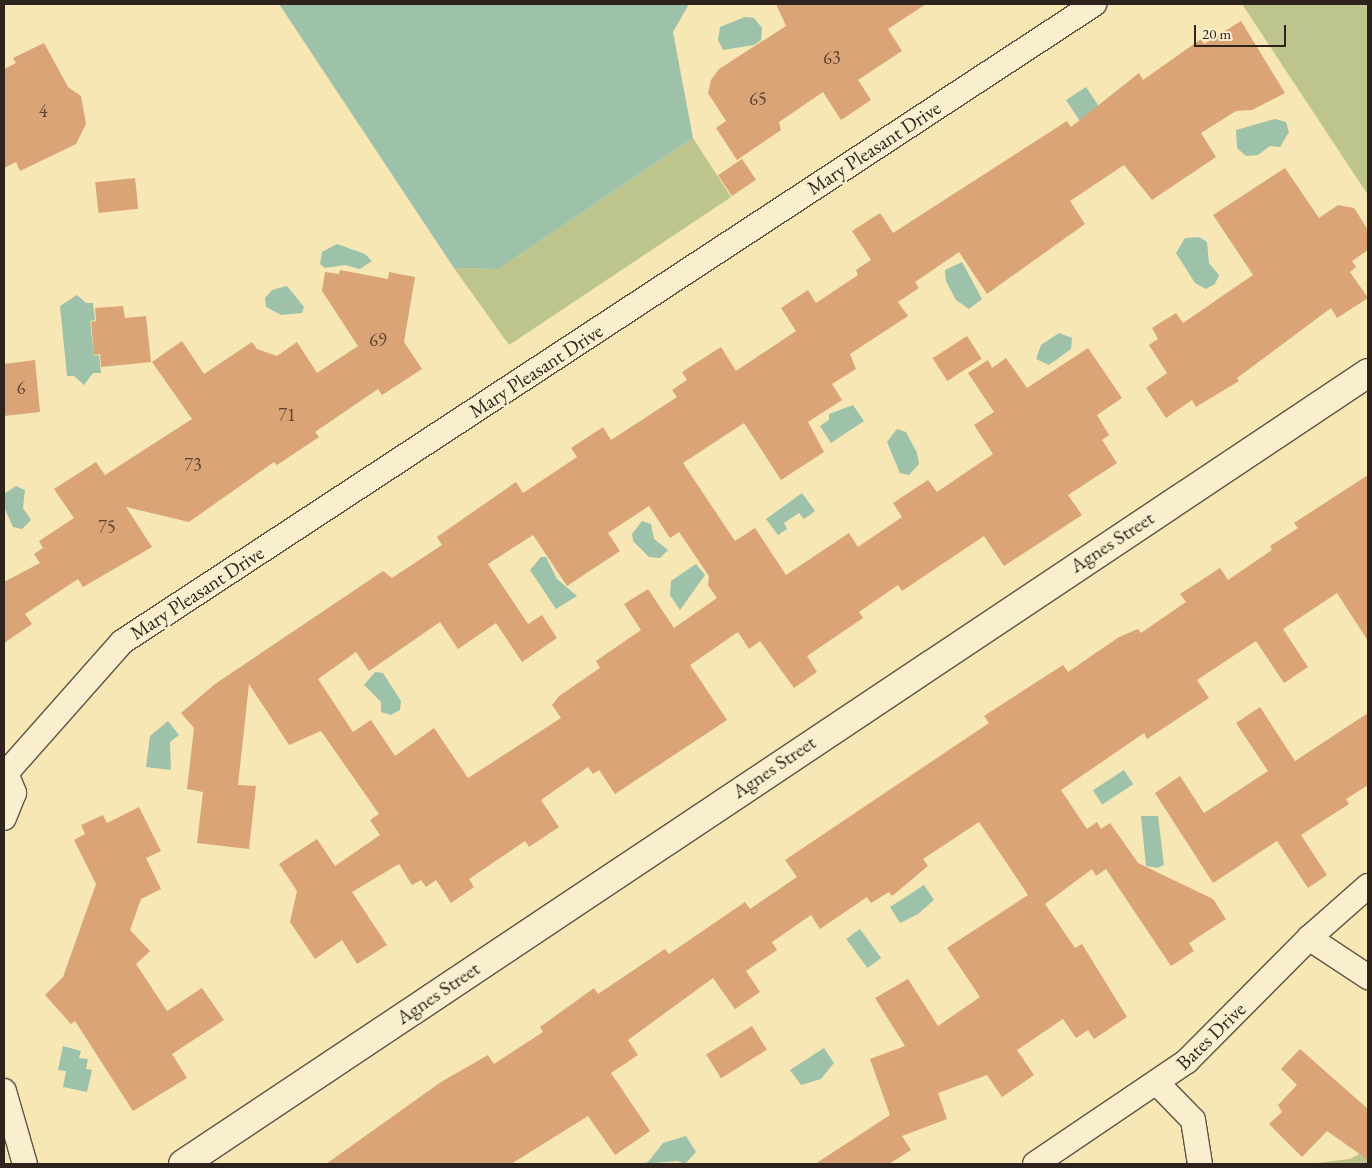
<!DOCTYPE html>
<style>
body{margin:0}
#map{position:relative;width:1372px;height:1168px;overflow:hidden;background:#f6e7b5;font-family:"EB Garamond",serif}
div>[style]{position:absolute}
.green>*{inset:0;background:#bec58c}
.water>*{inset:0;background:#9dc1a9;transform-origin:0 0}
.building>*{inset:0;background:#daa476;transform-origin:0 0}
.roads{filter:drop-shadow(1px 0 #605343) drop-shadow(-1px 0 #605343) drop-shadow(0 1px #605343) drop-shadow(0 -1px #605343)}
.street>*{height:24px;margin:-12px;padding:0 12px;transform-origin:12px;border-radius:12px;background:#f9efcf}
.secondary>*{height:28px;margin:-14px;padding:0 14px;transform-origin:14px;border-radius:14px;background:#f9efcf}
span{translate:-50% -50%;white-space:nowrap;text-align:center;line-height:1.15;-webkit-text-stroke:5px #f9efcf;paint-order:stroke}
.number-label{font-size:18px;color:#594233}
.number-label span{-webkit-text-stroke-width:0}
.street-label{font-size:20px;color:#2e221d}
.frame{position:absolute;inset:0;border:5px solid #2e221d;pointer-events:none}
.scale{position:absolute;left:1194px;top:25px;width:92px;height:22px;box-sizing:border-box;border:2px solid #2e221d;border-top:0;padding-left:6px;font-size:15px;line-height:18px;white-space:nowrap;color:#2e221d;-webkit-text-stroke:4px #f9efcf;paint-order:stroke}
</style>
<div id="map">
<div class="green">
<i style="clip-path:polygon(1242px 4px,1368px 4px,1368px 195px)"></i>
<i style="clip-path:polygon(693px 138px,731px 197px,509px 345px,454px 268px,498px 269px)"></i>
<i style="clip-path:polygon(1368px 1149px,1368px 1164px,1308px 1164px,1350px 1159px)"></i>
</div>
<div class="water">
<i style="clip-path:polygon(279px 4px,689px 4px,673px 32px,693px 138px,498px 269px,454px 268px)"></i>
<i style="clip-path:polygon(745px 17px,754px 18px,762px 28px,761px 40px,754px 45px,723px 50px,718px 40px,720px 27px)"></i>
<i style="clip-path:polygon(1086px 87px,1098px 105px,1091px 138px,1066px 100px)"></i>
<i style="clip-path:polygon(1275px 119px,1286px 122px,1289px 132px,1280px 147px,1270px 146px,1258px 155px,1246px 156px,1237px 148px,1236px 130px)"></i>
<i style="clip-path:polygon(1199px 237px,1207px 242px,1209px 263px,1219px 275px,1215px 284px,1206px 289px,1195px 283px,1176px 253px,1185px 238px)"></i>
<i style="clip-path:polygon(337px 244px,365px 254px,372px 261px,360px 269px,345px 265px,325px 268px,320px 264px,322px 252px)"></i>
<i style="clip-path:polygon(962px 262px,982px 299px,969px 309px,956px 300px,946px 281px,945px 270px)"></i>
<i style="clip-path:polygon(287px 286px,304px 307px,302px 313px,281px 315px,266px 307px,265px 298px,272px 290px)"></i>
<i style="clip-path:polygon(77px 295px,86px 303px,93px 303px,95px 320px,90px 321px,94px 356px,99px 355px,101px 373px,93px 373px,84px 385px,74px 376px,67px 376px,60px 306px)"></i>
<i style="clip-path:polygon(1059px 333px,1072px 338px,1071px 349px,1049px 365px,1036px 359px,1041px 345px)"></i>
<i style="clip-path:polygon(853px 405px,864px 421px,831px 443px,820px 426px,829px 420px,829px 414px)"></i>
<i style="clip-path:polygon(897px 429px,906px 432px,917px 453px,919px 464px,909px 475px,900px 473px,887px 442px)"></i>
<i style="clip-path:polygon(16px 486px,25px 490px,23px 508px,31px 520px,22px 529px,13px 527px,4px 507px,4px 494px)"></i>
<i style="clip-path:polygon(802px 493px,815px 511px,804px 519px,799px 513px,784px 523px,787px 529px,778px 535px,766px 519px)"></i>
<i style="clip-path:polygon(642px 521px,651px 524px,654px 539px,668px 550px,660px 558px,649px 557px,633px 541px,632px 534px)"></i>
<i style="clip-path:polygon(541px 557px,546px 557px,557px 579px,577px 596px,556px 609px,530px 570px)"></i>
<i style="clip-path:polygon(696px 564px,705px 575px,680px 610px,670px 595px,671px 581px)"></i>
<i style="clip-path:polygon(375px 672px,383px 673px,401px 701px,400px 710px,391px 715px,381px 712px,381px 702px,364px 685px)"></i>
<i style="clip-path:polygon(168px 721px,179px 735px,170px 742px,171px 770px,146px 767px,150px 736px)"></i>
<i style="left:1124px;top:770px;width:17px;height:37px;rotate:57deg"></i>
<i style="clip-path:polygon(1141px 816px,1158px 816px,1164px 865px,1157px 868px,1146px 866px)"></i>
<i style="clip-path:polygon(924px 885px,934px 900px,918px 914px,900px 923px,890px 907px)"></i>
<i style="left:860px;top:929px;width:36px;height:17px;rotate:54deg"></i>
<i style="clip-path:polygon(63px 1046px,81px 1051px,79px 1058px,88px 1059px,86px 1069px,92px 1070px,87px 1092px,63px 1087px,66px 1071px,58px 1070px)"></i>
<i style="clip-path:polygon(824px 1048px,834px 1063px,821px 1079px,801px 1085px,790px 1070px)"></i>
<i style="clip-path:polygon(686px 1136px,696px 1152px,685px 1164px,678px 1161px,641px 1164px,648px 1162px,663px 1143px)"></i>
</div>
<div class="building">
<i style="clip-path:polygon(776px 4px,926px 4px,888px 29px,902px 51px,858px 80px,871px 100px,841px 120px,823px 92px,779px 122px,781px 130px,737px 160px,716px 128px,726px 121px,708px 93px,711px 80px,719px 69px,786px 26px)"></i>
<i style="clip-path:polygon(evenodd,1241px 21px,1285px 93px,1252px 110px,1236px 111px,1201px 133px,1216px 157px,1152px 200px,1124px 165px,1070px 201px,1085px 224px,987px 294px,959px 252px,915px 282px,919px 288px,898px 302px,908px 316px,850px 354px,856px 369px,832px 384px,842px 400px,808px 422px,824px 452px,781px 480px,744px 423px,683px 463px,735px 541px,755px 528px,786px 575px,849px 533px,858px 547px,902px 517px,893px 503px,928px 480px,937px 492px,993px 454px,974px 425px,994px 412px,968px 373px,988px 360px,992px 368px,1006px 358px,1027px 388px,1088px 348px,1122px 398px,1097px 415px,1109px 435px,1102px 440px,1117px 463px,1068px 495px,1082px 515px,1004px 566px,984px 536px,902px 591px,898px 585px,859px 612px,863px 618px,807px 656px,817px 672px,794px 688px,760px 641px,749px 649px,738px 632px,690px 665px,727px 720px,615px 794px,599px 770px,593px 774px,588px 767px,541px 800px,559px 827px,529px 847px,525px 841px,469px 879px,474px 887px,451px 903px,436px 880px,426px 887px,421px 880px,412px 885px,399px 864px,352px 892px,387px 945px,357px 964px,342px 940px,315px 959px,290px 922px,297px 891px,279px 864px,317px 839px,335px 866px,380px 835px,370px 820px,379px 814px,321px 731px,289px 745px,249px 684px,238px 785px,256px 786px,249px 849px,197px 843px,203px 792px,187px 789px,194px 728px,181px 713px,215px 684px,383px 571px,392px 578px,442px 545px,437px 537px,516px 482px,523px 493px,577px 457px,571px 448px,603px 427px,611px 440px,677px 397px,672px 390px,687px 380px,682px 372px,721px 347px,736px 371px,796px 331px,781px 308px,808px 290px,816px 303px,858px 275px,856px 270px,871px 260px,852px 231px,880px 213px,893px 233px,1067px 121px,1071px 127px,1139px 73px,1143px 80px,1201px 39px,1204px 44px,1241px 21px,649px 506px,670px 538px,679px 532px,709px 576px,708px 585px,717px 598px,674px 628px,648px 589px,624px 604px,641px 630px,596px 661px,600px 668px,559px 696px,552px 705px,561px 718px,468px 778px,434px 728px,395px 756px,371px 720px,353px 732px,318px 679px,356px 652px,369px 671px,440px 622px,458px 649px,496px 623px,522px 662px,557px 638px,542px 615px,528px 624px,488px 564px,533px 535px,567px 586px,620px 551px,608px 533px,649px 506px)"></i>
<i style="clip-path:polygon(44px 43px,68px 87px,81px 96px,86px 124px,76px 144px,20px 171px,16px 162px,4px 168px,4px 69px,16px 63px,13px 58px)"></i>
<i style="left:742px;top:159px;width:25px;height:29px;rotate:56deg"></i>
<i style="clip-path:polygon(1285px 168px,1319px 218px,1338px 205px,1354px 208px,1368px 230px,1368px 250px,1352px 261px,1356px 267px,1350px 272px,1368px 298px,1337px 318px,1331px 308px,1237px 378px,1239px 381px,1196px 407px,1192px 400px,1166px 418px,1146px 388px,1167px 373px,1149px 345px,1158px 339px,1152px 328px,1176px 313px,1183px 323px,1253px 275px,1213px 215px)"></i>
<i style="left:135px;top:178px;width:31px;height:40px;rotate:84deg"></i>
<i style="clip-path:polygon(340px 270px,388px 279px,389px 272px,415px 277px,404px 342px,422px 369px,382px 395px,378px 389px,315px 432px,319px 437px,277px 465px,274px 462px,189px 522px,126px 507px,152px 547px,83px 587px,78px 579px,25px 614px,32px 624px,4px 643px,4px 582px,40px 563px,34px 554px,43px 548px,39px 541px,74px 518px,54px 489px,96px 462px,105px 475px,192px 419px,152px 362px,182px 341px,204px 374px,252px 342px,257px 349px,277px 356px,297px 342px,317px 373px,358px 346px,322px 291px,325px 272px,339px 274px)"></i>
<i style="clip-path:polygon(123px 306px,125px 318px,146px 316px,151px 362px,101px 367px,100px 354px,94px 355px,91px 322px,96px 321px,95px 308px)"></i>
<i style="left:967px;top:336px;width:27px;height:41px;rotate:57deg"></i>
<i style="clip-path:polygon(35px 360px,40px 412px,4px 416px,4px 364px)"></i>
<i style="clip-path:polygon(1368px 475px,1368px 641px,1337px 593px,1283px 629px,1308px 667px,1284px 683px,1256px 641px,1197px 680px,1209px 698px,1147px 739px,1144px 733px,1061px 790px,1087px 829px,1097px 822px,1101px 829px,1110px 823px,1138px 863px,1213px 899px,1226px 919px,1189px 943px,1194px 951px,1171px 966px,1106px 869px,1096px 876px,1092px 869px,1045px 904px,1075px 948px,1082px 944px,1127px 1017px,1094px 1039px,1088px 1030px,1076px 1038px,1063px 1019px,1017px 1050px,1034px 1075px,1002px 1097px,987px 1075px,938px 1093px,947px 1119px,902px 1136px,911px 1150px,889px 1164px,815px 1164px,890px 1115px,870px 1059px,905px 1046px,875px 998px,908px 979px,938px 1026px,980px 997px,947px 948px,1028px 895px,979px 822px,923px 859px,928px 866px,892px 896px,889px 892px,871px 903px,867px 897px,820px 929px,811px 915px,772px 942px,777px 950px,746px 971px,760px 992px,735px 1009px,713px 978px,628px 1040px,638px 1055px,611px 1073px,650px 1131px,615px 1155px,588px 1116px,511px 1164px,326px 1164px,441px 1082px,488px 1055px,494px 1064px,543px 1032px,540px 1027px,594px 988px,598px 994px,665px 949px,669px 954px,745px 902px,750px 909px,797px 877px,785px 860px,989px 723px,984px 716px,1063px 665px,1068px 672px,1119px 637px,1138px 629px,1141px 633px,1186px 602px,1180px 594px,1220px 568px,1228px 580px,1272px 550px,1270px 546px,1298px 528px,1294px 523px)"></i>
<i style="clip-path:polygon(1260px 707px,1295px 761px,1368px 713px,1368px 785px,1346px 799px,1349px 804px,1301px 835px,1327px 875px,1308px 888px,1277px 841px,1213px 883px,1155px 793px,1180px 776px,1204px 813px,1268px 771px,1236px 723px)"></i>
<i style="clip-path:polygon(139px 807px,161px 851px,146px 858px,161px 889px,141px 899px,130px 930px,150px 951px,136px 964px,167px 1011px,202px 988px,224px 1020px,172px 1054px,187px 1078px,133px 1111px,75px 1021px,71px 1024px,45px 995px,63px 977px,96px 884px,74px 840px,85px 834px,81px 825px,103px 815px,107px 823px)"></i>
<i style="left:752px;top:1026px;width:28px;height:54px;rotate:58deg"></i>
<i style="clip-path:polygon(1300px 1049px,1368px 1109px,1368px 1160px,1327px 1131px,1302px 1157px,1269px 1124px,1282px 1112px,1278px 1105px,1297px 1085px,1281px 1069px)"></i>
</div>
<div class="roads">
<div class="street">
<i style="left:4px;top:768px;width:27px;rotate:68deg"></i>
<i style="left:14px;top:793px;width:27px;rotate:112deg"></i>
<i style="left:7px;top:772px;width:174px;rotate:-48.5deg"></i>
<i style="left:122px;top:642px;width:1163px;rotate:-33.28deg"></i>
<i style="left:1309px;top:938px;width:71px;rotate:33.5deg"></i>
<i style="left:1158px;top:1084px;width:50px;rotate:45.8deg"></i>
<i style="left:1193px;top:1120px;width:45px;rotate:81deg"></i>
<i style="left:4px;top:1091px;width:76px;rotate:74deg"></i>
<i style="left:1035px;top:1164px;width:184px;rotate:-34.1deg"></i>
<i style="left:1187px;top:1061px;width:173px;rotate:-45.2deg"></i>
<i style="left:1309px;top:938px;width:79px;rotate:-41.4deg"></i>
</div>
<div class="secondary">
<i style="left:183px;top:1164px;width:1425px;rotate:-33.72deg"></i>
</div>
</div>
<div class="number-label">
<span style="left:832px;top:58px">63</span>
<span style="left:758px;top:99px">65</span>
<span style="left:43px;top:111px">4</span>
<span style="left:378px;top:340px">69</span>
<span style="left:21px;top:388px">6</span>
<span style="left:287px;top:415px">71</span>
<span style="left:193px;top:465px">73</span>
<span style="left:107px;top:527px">75</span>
</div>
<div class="street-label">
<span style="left:874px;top:148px;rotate:-33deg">Mary Pleasant Drive</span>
<span style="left:536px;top:371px;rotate:-33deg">Mary Pleasant Drive</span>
<span style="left:1112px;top:542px;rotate:-33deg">Agnes Street</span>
<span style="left:197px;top:593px;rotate:-33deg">Mary Pleasant Drive</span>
<span style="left:774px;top:767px;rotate:-34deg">Agnes Street</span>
<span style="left:438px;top:993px;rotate:-34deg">Agnes Street</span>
<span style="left:1211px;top:1036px;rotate:-44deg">Bates Drive</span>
</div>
<div class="frame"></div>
<div class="scale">20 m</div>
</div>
